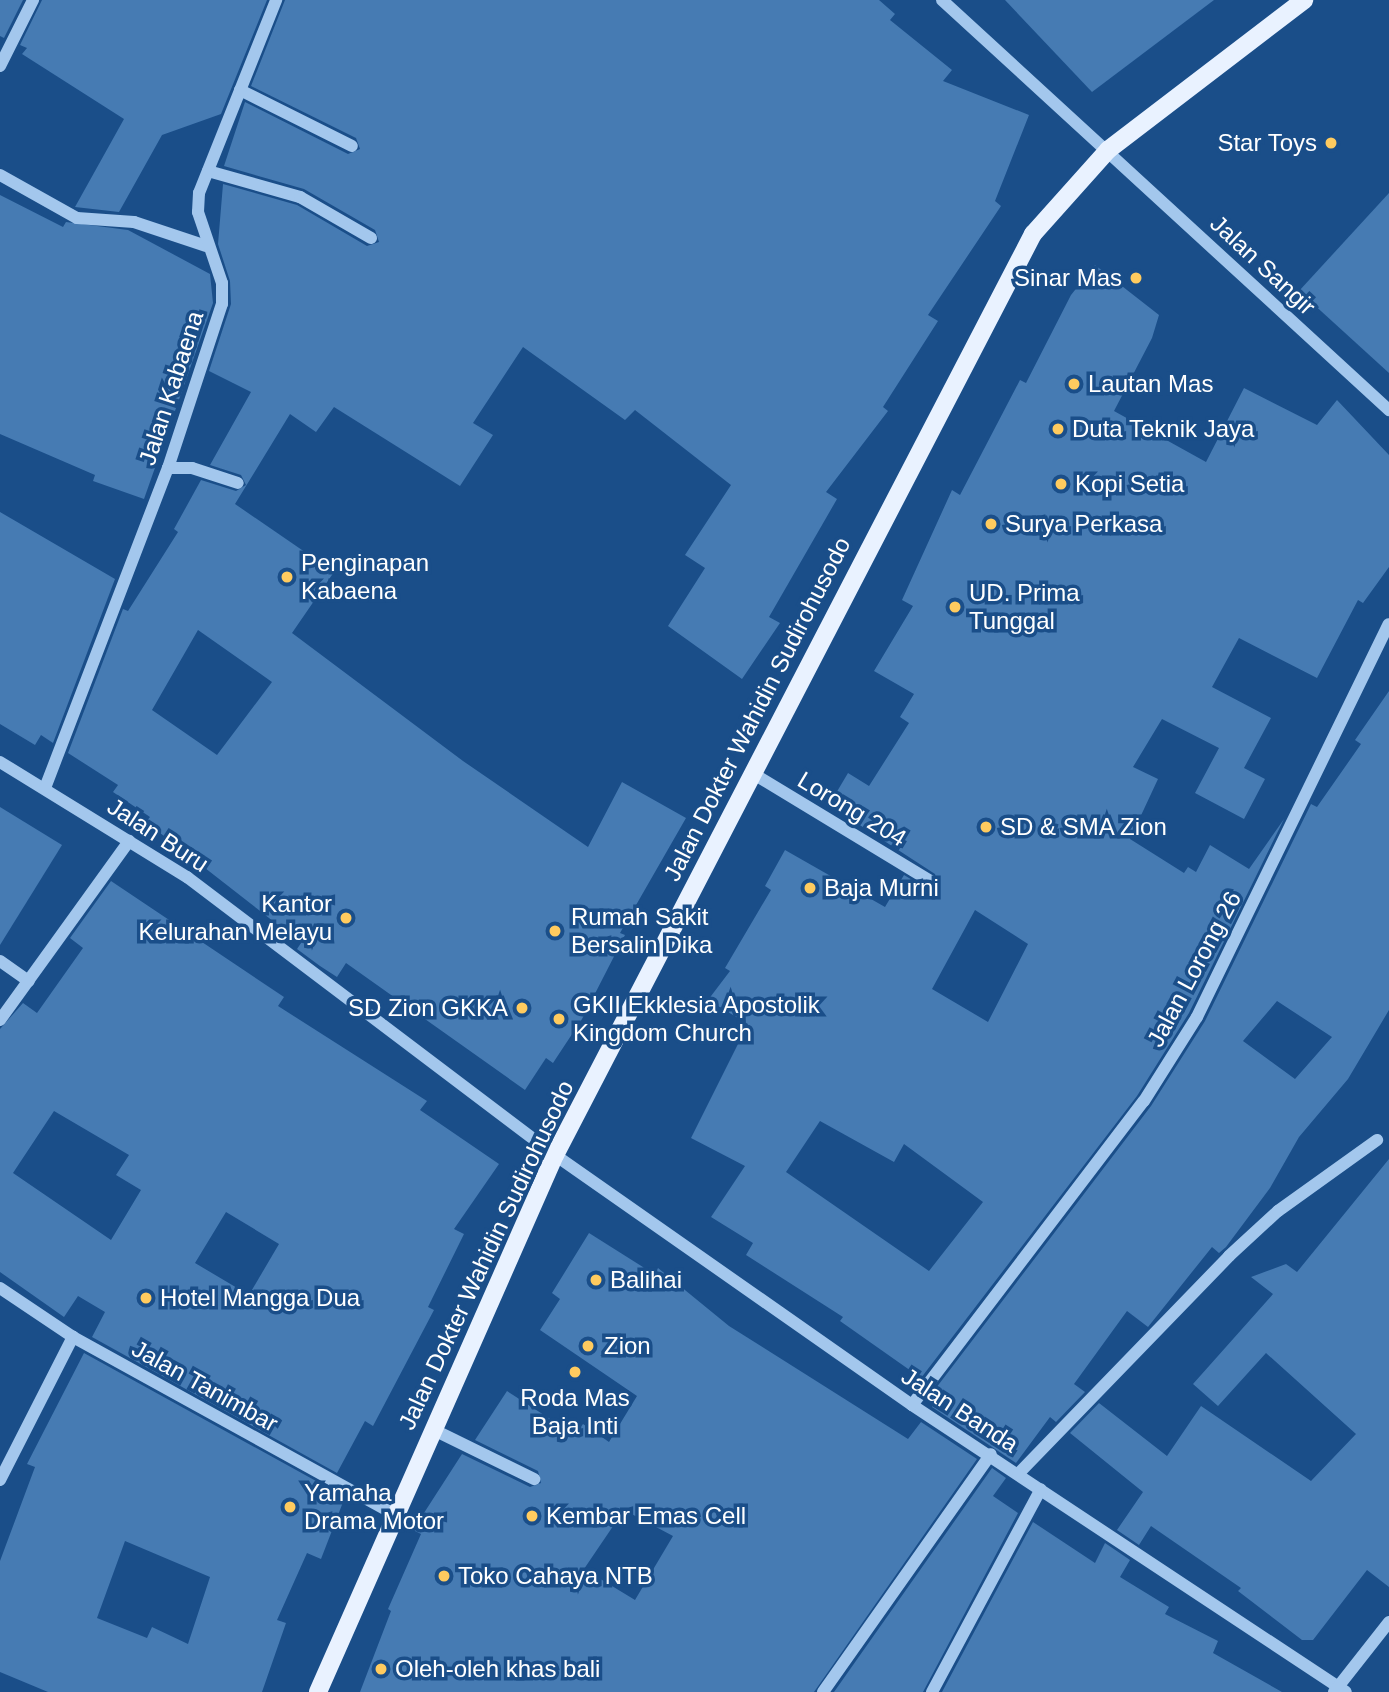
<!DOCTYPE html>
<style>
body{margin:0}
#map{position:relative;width:1389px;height:1692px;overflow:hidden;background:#1a4e89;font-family:Arial,sans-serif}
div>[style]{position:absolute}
.building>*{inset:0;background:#467bb3}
.minor>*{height:12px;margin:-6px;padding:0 6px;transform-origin:6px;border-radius:6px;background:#a3c7ed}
.major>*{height:18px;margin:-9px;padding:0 9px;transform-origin:9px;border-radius:9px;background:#e9f2ff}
.dots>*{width:19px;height:19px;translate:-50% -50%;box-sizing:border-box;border:4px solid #1a4e89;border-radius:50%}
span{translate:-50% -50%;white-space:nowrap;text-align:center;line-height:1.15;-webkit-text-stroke:7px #1a4e89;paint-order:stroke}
.poi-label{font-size:24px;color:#fff}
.right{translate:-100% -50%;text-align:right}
.left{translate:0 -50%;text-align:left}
.street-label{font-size:24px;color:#fff}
</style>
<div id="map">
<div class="building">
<i style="clip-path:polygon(0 0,23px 0,4px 38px,0 36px)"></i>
<i style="clip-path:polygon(42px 0,267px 0,221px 114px,162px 135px,119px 212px,75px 207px,124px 119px,22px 54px,27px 48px,20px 45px)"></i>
<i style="clip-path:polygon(evenodd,285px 0,879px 0,895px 14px,890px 20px,952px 70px,943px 81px,1029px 115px,995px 201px,1001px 206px,928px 315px,938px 321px,883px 407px,888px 411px,826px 492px,837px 499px,769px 617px,780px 623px,742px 679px,668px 626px,705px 568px,685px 555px,731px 485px,635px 410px,625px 420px,523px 347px,473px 423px,493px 435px,460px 486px,334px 407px,316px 432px,290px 414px,235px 504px,334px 572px,292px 633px,463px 761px,588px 847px,622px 782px,686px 818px,620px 933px,625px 935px,582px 1019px,553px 1063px,546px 1058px,525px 1090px,346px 963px,337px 977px,320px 966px,297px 949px,301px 943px,146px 822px,150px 817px,113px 792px,118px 785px,68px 753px,123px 609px,128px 611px,178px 532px,174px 529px,201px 480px,236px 491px,246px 485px,241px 475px,210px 465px,251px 392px,209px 371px,231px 304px,230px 281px,218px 244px,223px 184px,297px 205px,367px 246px,379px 242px,375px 230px,304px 189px,224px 166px,245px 102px,348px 154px,360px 149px,356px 138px,251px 86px,285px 0,198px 630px,272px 682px,217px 755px,152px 710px,198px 630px)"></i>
<i style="clip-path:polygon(1005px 0,1214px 0,1092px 92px)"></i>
<i style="clip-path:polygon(1389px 193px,1389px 373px,1299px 291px)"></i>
<i style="clip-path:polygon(0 195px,63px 227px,66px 222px,128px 230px,210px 274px,213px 303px,144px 499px,93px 481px,95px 475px,0 434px)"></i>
<i style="clip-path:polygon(evenodd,1095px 265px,1159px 315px,1152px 338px,1114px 411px,1206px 462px,1244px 388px,1317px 425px,1337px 400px,1389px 455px,1389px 567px,1363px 603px,1358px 600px,1317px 678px,1239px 638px,1212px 687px,1271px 718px,1244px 768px,1265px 779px,1244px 819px,1195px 793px,1219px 748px,1162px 719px,1133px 767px,1158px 779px,1130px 839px,1184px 873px,1188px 867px,1196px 872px,1210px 845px,1249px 869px,1284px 819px,1189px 1013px,1137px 1096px,921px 1378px,840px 1321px,843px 1317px,746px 1255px,753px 1243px,711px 1217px,745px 1166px,691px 1138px,748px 1024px,708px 1000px,730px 971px,725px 968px,771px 890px,765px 886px,785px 850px,885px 907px,904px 875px,929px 890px,938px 885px,935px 874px,829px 805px,848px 773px,869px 786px,909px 723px,900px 717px,914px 694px,874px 671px,913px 606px,902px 600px,952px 490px,960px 495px,1020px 380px,1026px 383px,1071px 295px,1095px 265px,975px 910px,1028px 944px,988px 1022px,932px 989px,975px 910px,1095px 265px,820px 1121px,894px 1162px,904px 1144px,983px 1202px,929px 1271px,786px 1172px,820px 1121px)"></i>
<i style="clip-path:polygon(0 512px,115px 579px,53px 743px,41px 735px,35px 745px,0 724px)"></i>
<i style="clip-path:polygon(evenodd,1389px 691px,1389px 1010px,1348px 1079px,1299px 1137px,1270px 1188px,1226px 1247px,1219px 1253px,1212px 1247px,1148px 1327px,1127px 1311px,1074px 1384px,1085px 1392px,1056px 1422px,1050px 1417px,1016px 1463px,932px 1407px,943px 1392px,936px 1388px,1151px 1106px,1205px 1021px,1311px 804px,1317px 807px,1361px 744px,1355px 740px,1389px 691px,1277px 1001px,1332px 1037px,1295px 1079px,1243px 1041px,1277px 1001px)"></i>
<i style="clip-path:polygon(0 807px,62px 845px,0 945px)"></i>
<i style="clip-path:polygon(evenodd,111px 881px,284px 997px,278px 1006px,427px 1101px,420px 1110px,499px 1164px,454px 1229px,464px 1234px,428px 1307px,434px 1310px,373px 1426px,365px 1421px,337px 1473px,92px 1337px,105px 1312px,78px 1296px,64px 1317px,0 1272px,0 1029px,23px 1003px,37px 1013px,83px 948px,70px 938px,111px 881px,54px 1111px,129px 1155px,116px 1175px,141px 1190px,111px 1240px,13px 1173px,54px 1111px,111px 881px,226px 1212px,279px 1244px,249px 1295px,195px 1263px,226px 1212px)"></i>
<i style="clip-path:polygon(1389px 1159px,1389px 1587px,1367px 1570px,1313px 1640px,1302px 1640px,1238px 1591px,1241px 1588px,1151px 1526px,1139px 1545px,1117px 1530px,1143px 1492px,1070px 1433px,1099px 1403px,1167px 1456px,1201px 1406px,1311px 1481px,1356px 1434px,1266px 1353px,1218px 1406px,1193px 1384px,1273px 1294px,1251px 1277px,1286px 1264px,1297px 1272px)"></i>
<i style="clip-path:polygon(evenodd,589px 1233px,654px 1274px,658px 1268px,729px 1326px,908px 1439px,921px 1422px,977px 1459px,814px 1692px,360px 1692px,391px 1611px,388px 1609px,421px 1534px,413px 1530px,462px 1454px,530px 1487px,541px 1483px,538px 1471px,475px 1440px,507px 1391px,575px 1435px,583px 1424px,609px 1442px,637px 1396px,540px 1330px,560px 1299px,552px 1293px,589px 1233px,624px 1510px,673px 1536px,635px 1600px,584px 1569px,624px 1510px)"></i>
<i style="clip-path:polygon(evenodd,84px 1353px,345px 1497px,321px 1559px,307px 1553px,277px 1620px,286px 1623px,262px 1692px,48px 1692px,0 1672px,0 1561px,35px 1467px,27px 1464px,84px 1353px,125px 1541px,210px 1577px,188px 1644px,152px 1627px,147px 1638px,97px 1618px,125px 1541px)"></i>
<i style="clip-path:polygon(992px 1468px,1006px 1478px,993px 1496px,1018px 1513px,923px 1692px,834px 1692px)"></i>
<i style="clip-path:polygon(1033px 1522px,1095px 1563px,1105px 1543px,1130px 1560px,1120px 1577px,1169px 1607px,1165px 1614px,1218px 1641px,1213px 1653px,1282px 1692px,942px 1692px)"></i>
</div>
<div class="minor">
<i style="left:942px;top:0;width:607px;rotate:42.53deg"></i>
<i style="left:0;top:66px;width:74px;rotate:-63.4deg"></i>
<i style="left:240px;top:90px;width:125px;rotate:26.6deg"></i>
<i style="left:208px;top:171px;width:96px;rotate:15.8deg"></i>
<i style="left:300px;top:197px;width:82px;rotate:30deg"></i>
<i style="left:0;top:175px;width:88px;rotate:29.2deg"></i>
<i style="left:77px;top:218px;width:57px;rotate:4deg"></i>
<i style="left:134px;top:222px;width:76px;rotate:18.4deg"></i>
<i style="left:168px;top:468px;width:24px"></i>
<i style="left:192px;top:468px;width:48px;rotate:18.1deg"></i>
<i style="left:0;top:762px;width:220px;rotate:31.6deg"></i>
<i style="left:187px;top:877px;width:461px;rotate:37.1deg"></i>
<i style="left:555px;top:1155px;width:436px;rotate:35deg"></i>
<i style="left:912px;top:1405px;width:520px;rotate:33.48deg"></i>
<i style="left:752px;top:773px;width:208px;rotate:31.2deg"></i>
<i style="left:45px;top:788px;width:343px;rotate:-69deg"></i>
<i style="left:168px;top:468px;width:173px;rotate:-71.8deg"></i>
<i style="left:222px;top:304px;width:21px;rotate:-90deg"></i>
<i style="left:222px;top:283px;width:75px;rotate:-108.7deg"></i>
<i style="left:198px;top:212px;width:19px;rotate:-87deg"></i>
<i style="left:199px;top:193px;width:208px;rotate:-68.2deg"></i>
<i style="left:0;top:961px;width:35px;rotate:35deg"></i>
<i style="left:0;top:1020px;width:221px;rotate:-54.2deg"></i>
<i style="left:0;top:1288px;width:88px;rotate:33.9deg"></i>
<i style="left:73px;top:1337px;width:367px;rotate:28.9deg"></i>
<i style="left:912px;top:1405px;width:382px;rotate:-52.7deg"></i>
<i style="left:1144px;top:1101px;width:99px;rotate:-57.8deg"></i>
<i style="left:1197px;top:1017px;width:437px;rotate:-64deg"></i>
<i style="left:432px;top:1429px;width:114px;rotate:26.1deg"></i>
<i style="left:1018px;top:1474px;width:303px;rotate:-45.9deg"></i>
<i style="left:1229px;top:1256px;width:67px;rotate:-42.6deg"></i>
<i style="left:1278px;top:1211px;width:122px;rotate:-35.6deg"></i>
<i style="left:0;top:1480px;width:161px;rotate:-63deg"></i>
<i style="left:823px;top:1692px;width:291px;rotate:-54.8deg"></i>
<i style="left:932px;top:1692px;width:230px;rotate:-61.8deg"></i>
<i style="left:1334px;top:1692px;width:89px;rotate:-51.8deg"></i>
</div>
<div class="major">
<i style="left:318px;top:1692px;width:587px;rotate:-66.19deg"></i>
<i style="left:555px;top:1155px;width:1038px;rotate:-62.57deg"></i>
<i style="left:1033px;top:234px;width:113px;rotate:-48.2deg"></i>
<i style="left:1108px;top:150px;width:247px;rotate:-37.4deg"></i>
</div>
<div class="dots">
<i style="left:1331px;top:143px;background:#ffcb5f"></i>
<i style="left:1136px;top:278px;background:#ffcb5f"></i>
<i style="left:1074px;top:384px;background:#ffcb5f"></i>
<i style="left:1058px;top:429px;background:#ffcb5f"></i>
<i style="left:1061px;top:484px;background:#ffcb5f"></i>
<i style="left:991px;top:524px;background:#ffcb5f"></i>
<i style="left:287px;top:577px;background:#ffcb5f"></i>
<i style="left:955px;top:607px;background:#ffcb5f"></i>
<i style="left:986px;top:827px;background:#ffcb5f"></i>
<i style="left:810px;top:888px;background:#ffcb5f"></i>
<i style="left:346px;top:918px;background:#ffcb5f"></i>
<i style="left:555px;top:931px;background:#ffcb5f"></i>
<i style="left:522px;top:1008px;background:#ffcb5f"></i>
<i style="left:559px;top:1019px;background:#ffcb5f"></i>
<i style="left:596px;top:1280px;background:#ffcb5f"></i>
<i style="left:146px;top:1298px;background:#ffcb5f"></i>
<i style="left:588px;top:1346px;background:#ffcb5f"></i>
<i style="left:575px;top:1372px;background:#ffcb5f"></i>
<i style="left:290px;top:1507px;background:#ffcb5f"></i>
<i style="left:532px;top:1516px;background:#ffcb5f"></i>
<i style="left:444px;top:1576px;background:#ffcb5f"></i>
<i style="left:381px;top:1669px;background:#ffcb5f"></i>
</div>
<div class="poi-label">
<span class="right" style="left:1317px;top:143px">Star Toys</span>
<span class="right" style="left:1122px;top:278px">Sinar Mas</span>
<span class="left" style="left:1088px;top:384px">Lautan Mas</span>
<span class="left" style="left:1072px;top:429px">Duta Teknik Jaya</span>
<span class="left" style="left:1075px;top:484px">Kopi Setia</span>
<span class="left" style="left:1005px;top:524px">Surya Perkasa</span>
<span class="left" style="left:301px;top:577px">Penginapan<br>Kabaena</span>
<span class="left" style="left:969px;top:607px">UD. Prima<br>Tunggal</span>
<span class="left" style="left:1000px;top:827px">SD &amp; SMA Zion</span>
<span class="left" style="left:824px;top:888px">Baja Murni</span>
<span class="right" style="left:332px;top:918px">Kantor<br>Kelurahan Melayu</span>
<span class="left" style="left:571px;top:931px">Rumah Sakit<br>Bersalin Dika</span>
<span class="left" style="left:573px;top:1019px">GKII Ekklesia Apostolik<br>Kingdom Church</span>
<span class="right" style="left:508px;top:1008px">SD Zion GKKA</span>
<span class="left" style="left:610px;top:1280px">Balihai</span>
<span class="left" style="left:160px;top:1298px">Hotel Mangga Dua</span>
<span class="left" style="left:604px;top:1346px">Zion</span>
<span style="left:575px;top:1412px">Roda Mas<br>Baja Inti</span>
<span class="left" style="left:304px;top:1507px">Yamaha<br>Drama Motor</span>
<span class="left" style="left:546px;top:1516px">Kembar Emas Cell</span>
<span class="left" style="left:458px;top:1576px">Toko Cahaya NTB</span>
<span class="left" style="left:395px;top:1669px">Oleh-oleh khas bali</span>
</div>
<div class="street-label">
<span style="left:1263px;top:265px;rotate:43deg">Jalan Sangir</span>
<span style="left:171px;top:388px;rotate:-72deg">Jalan Kabaena</span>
<span style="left:757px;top:709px;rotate:-63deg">Jalan Dokter Wahidin Sudirohusodo</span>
<span style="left:852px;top:809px;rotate:31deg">Lorong 204</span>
<span style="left:158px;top:835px;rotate:33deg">Jalan Buru</span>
<span style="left:1194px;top:969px;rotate:-62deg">Jalan Lorong 26</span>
<span style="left:486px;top:1255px;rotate:-65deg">Jalan Dokter Wahidin Sudirohusodo</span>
<span style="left:205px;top:1386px;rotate:29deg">Jalan Tanimbar</span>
<span style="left:960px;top:1410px;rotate:33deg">Jalan Banda</span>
</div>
</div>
